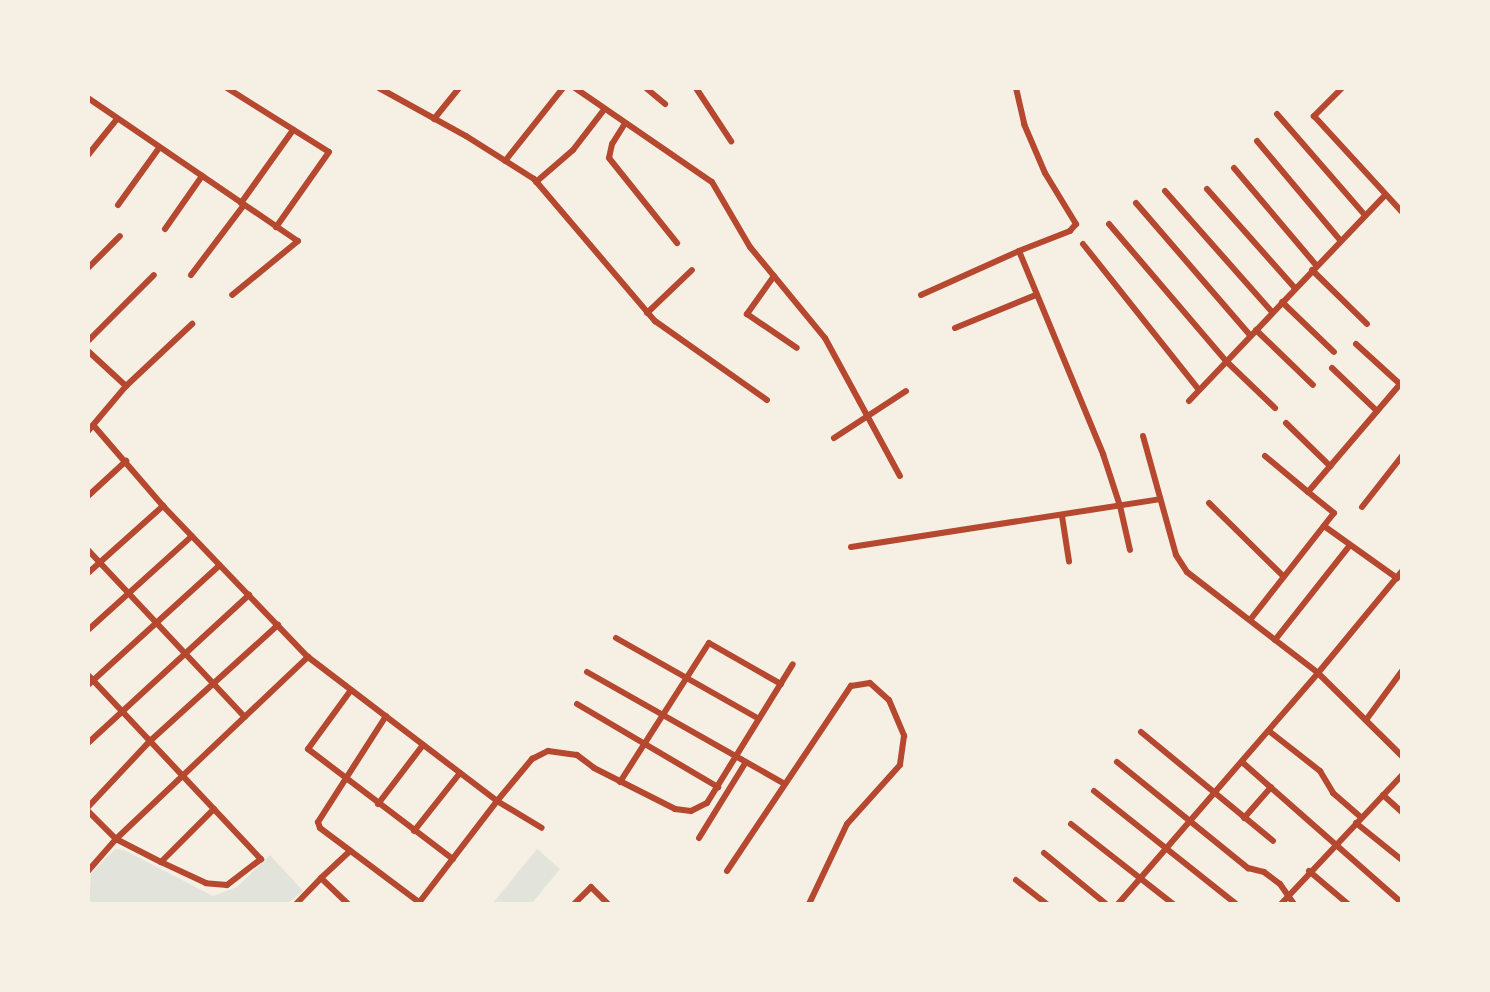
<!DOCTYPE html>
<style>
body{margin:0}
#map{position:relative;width:1490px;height:992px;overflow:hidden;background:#f6efe4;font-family:"Asap Condensed",sans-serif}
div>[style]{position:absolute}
.green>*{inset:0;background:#e2e4dc}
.minor>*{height:6px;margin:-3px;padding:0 3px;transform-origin:3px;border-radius:3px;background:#b5482f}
span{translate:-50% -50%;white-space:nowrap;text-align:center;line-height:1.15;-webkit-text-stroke:6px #f6efe4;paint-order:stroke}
.frame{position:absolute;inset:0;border:90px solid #f6efe4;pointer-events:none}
</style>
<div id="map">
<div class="green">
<i style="clip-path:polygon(115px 849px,124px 850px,213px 896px,237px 887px,270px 855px,303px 891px,288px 903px,89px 903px,91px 873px)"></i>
<i style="clip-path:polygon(537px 849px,560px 869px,532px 903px,493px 903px)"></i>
</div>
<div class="minor">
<i style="left:227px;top:88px;width:120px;rotate:32.1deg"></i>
<i style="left:329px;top:152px;width:92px;rotate:125.2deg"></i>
<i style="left:379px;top:88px;width:99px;rotate:28.9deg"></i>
<i style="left:466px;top:136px;width:80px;rotate:32.3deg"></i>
<i style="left:534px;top:179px;width:187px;rotate:49.6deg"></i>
<i style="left:655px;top:321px;width:137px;rotate:35.2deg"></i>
<i style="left:575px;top:88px;width:166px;rotate:34.5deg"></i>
<i style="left:712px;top:182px;width:75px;rotate:59.7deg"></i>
<i style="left:750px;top:247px;width:118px;rotate:50.5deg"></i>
<i style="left:825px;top:338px;width:157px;rotate:61.5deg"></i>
<i style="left:646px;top:88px;width:25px;rotate:40deg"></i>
<i style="left:696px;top:88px;width:64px;rotate:56.6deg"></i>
<i style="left:1016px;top:88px;width:37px;rotate:77deg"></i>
<i style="left:1024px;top:124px;width:53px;rotate:66.8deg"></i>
<i style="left:1045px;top:173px;width:60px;rotate:58.7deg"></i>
<i style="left:1076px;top:224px;width:9px;rotate:131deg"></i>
<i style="left:1070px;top:231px;width:55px;rotate:158.6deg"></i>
<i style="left:1019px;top:251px;width:220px;rotate:67.5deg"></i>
<i style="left:1103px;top:454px;width:55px;rotate:71.9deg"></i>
<i style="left:1120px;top:506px;width:45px;rotate:77.2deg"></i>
<i style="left:1342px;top:88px;width:40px;rotate:135deg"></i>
<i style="left:1314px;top:116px;width:130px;rotate:47.5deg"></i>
<i style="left:88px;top:98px;width:254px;rotate:34.3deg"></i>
<i style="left:298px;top:241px;width:85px;rotate:140.7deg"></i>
<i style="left:1277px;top:114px;width:133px;rotate:49deg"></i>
<i style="left:434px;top:119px;width:40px;rotate:-51deg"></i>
<i style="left:624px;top:125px;width:22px;rotate:122deg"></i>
<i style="left:612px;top:144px;width:14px;rotate:102deg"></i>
<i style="left:609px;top:158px;width:109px;rotate:51.3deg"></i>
<i style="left:1257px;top:141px;width:129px;rotate:50deg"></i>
<i style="left:88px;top:155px;width:46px;rotate:-51.1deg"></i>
<i style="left:505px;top:161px;width:93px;rotate:-51.5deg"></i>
<i style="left:1234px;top:168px;width:127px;rotate:49.8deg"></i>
<i style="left:536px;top:182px;width:49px;rotate:-40.9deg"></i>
<i style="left:573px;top:150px;width:49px;rotate:-52.4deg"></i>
<i style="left:1207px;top:189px;width:132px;rotate:48.4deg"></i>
<i style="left:1165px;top:191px;width:162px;rotate:48.5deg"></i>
<i style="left:241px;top:203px;width:90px;rotate:-54.5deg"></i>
<i style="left:1136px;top:203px;width:174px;rotate:49.2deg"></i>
<i style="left:118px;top:205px;width:70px;rotate:-54.3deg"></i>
<i style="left:1109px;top:224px;width:180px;rotate:49.5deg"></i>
<i style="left:1226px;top:361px;width:68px;rotate:43.8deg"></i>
<i style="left:165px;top:229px;width:65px;rotate:-55.1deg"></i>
<i style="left:1083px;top:244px;width:186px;rotate:51.5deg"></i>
<i style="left:88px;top:268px;width:45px;rotate:-45deg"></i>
<i style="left:1312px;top:270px;width:77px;rotate:44.5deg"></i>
<i style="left:191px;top:275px;width:88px;rotate:-52.9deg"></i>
<i style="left:774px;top:276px;width:47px;rotate:125.4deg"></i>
<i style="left:747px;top:314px;width:60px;rotate:34.2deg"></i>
<i style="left:921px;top:295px;width:107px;rotate:-24.2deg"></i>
<i style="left:1282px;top:302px;width:72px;rotate:43.9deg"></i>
<i style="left:647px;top:313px;width:62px;rotate:-43.7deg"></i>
<i style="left:955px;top:328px;width:87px;rotate:-22.2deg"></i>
<i style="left:1256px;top:330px;width:79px;rotate:44deg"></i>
<i style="left:88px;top:341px;width:93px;rotate:-45deg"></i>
<i style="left:1356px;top:344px;width:59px;rotate:42.3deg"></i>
<i style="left:88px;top:351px;width:52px;rotate:42.6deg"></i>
<i style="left:1332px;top:368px;width:62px;rotate:43.7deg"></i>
<i style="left:1189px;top:401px;width:283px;rotate:-46.4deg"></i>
<i style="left:1286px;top:423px;width:62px;rotate:44.3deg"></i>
<i style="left:94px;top:426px;width:106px;rotate:49.2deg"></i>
<i style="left:163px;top:506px;width:209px;rotate:46.2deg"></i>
<i style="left:308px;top:657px;width:238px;rotate:37.3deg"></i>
<i style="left:497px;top:801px;width:52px;rotate:31deg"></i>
<i style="left:88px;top:431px;width:59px;rotate:-49.8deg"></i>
<i style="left:126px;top:386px;width:91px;rotate:-43.2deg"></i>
<i style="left:1143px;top:436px;width:123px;rotate:74.5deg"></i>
<i style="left:1176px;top:555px;width:20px;rotate:57deg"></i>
<i style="left:1187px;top:572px;width:165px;rotate:37.6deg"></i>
<i style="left:1318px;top:673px;width:118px;rotate:44.7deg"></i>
<i style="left:834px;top:438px;width:86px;rotate:-33.1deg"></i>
<i style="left:1265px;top:456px;width:56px;rotate:39.9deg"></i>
<i style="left:88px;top:496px;width:52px;rotate:-42.6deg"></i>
<i style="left:1209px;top:503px;width:105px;rotate:44.6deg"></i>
<i style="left:1362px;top:507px;width:65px;rotate:-51.9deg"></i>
<i style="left:1062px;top:516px;width:46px;rotate:81.2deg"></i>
<i style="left:1324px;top:526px;width:90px;rotate:35.5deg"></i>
<i style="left:851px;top:547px;width:313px;rotate:-8.8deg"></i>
<i style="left:88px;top:550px;width:229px;rotate:46.8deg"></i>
<i style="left:88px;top:573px;width:101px;rotate:-41.8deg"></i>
<i style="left:1250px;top:620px;width:136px;rotate:-51.9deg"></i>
<i style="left:1334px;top:513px;width:33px;rotate:-141deg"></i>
<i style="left:1308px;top:492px;width:145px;rotate:-49.5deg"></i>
<i style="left:88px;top:630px;width:140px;rotate:-42.1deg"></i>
<i style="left:616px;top:638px;width:164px;rotate:29.5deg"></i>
<i style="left:1275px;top:640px;width:121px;rotate:-51.7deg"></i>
<i style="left:587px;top:672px;width:227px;rotate:29.5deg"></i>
<i style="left:88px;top:675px;width:253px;rotate:46.8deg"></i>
<i style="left:261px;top:859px;width:43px;rotate:142.6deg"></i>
<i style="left:227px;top:885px;width:21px;rotate:-175deg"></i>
<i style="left:206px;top:883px;width:50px;rotate:-155deg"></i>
<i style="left:88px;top:685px;width:178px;rotate:-42.3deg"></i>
<i style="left:351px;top:690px;width:73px;rotate:126.1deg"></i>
<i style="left:308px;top:749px;width:182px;rotate:37.2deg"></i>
<i style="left:577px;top:704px;width:164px;rotate:30.5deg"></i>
<i style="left:386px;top:716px;width:126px;rotate:122.7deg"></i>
<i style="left:318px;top:822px;width:6px;rotate:72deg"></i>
<i style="left:320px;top:828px;width:124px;rotate:36.8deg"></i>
<i style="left:1366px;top:720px;width:61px;rotate:-53.7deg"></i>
<i style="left:1269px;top:731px;width:65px;rotate:38.1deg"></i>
<i style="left:1320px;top:771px;width:26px;rotate:59deg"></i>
<i style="left:1333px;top:793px;width:37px;rotate:41deg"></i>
<i style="left:1141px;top:732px;width:171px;rotate:39.5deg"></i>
<i style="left:88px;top:743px;width:219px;rotate:-42.6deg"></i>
<i style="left:1117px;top:762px;width:169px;rotate:39deg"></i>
<i style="left:1248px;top:868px;width:16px;rotate:14deg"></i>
<i style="left:1264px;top:872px;width:20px;rotate:37deg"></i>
<i style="left:1280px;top:884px;width:24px;rotate:55deg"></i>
<i style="left:1242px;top:762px;width:213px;rotate:41.4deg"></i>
<i style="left:620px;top:782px;width:165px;rotate:-57.4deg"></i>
<i style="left:709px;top:643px;width:83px;rotate:29.7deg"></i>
<i style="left:1094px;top:791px;width:181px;rotate:38.5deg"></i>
<i style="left:1383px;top:795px;width:25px;rotate:42deg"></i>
<i style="left:378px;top:804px;width:74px;rotate:-52.7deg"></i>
<i style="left:88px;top:807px;width:91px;rotate:-46.8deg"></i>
<i style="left:150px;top:741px;width:173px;rotate:-42.2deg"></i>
<i style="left:88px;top:811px;width:40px;rotate:45deg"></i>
<i style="left:116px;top:839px;width:51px;rotate:27.1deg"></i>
<i style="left:161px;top:862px;width:75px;rotate:-45deg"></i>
<i style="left:1244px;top:818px;width:41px;rotate:-48.9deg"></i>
<i style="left:1356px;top:823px;width:59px;rotate:38.8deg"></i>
<i style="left:1071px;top:824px;width:130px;rotate:38.1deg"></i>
<i style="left:414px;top:831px;width:74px;rotate:-51.6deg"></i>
<i style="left:699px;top:838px;width:89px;rotate:-58.3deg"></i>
<i style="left:1044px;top:853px;width:80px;rotate:39.4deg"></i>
<i style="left:88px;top:871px;width:43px;rotate:-48.8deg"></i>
<i style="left:116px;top:839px;width:265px;rotate:-43.5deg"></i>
<i style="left:727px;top:871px;width:223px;rotate:-56.2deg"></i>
<i style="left:851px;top:686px;width:19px;rotate:-9deg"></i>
<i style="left:870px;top:683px;width:25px;rotate:42deg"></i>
<i style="left:889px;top:700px;width:39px;rotate:67deg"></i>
<i style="left:904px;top:736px;width:29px;rotate:98deg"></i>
<i style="left:900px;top:765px;width:79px;rotate:131.9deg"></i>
<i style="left:847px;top:824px;width:89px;rotate:115.4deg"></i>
<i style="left:1309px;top:871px;width:51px;rotate:40.2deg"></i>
<i style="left:1016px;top:880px;width:39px;rotate:38deg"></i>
<i style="left:296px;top:904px;width:36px;rotate:-46deg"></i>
<i style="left:348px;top:904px;width:37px;rotate:-136deg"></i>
<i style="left:321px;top:878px;width:40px;rotate:-43deg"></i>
<i style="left:418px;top:904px;width:130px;rotate:-52.5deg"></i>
<i style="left:497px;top:801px;width:55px;rotate:-50.2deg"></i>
<i style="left:532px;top:759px;width:18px;rotate:-27deg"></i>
<i style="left:548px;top:751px;width:29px;rotate:8deg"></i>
<i style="left:577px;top:755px;width:21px;rotate:37deg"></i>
<i style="left:594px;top:768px;width:91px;rotate:26.8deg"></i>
<i style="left:675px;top:809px;width:16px;rotate:7deg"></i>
<i style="left:691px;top:811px;width:18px;rotate:-27deg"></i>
<i style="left:707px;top:803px;width:163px;rotate:-58.3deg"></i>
<i style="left:574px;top:904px;width:24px;rotate:-45deg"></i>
<i style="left:591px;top:887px;width:24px;rotate:45deg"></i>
<i style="left:1118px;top:904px;width:306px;rotate:-49.1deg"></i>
<i style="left:1318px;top:673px;width:132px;rotate:-50.5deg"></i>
<i style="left:1281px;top:904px;width:177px;rotate:-46.8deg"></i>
</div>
<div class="frame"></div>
</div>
